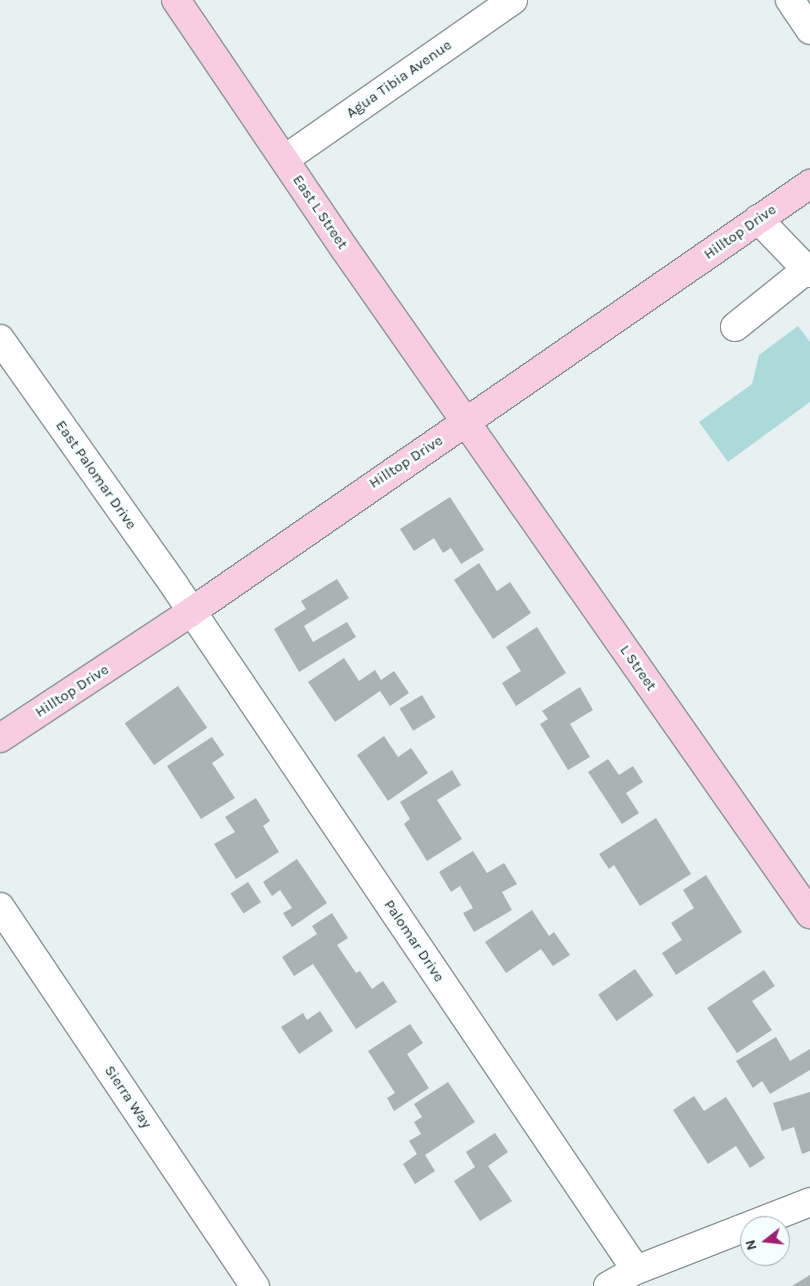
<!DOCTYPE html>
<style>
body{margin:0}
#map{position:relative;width:810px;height:1286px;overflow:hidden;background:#e8f1f1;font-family:Karla,sans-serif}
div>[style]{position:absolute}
.green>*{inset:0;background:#acdadb}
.building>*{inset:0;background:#aab3b3;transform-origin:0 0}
.roads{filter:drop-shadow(1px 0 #8c9595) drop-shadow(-1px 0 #8c9595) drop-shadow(0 1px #8c9595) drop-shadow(0 -1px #8c9595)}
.minor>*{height:28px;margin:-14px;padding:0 14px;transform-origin:14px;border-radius:14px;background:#fff}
.major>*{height:28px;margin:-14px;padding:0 14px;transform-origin:14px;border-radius:14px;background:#f8cde4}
span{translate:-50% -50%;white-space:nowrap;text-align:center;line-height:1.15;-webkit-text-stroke:5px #f5ffff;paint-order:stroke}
.street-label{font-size:15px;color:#242828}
.north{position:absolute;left:740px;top:1216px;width:50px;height:50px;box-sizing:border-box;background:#f5ffff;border:1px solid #a1a9a9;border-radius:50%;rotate:254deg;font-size:14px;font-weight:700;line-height:20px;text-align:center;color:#242828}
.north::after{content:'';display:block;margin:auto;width:18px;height:22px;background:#a02073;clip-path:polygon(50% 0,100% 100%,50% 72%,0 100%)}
</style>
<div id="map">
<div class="green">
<i style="clip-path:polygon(798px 326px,810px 342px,810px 402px,728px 462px,699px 422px,752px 384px,759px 355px)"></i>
</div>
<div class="building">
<i style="clip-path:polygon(450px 497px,484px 550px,461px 564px,451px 548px,443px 553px,434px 538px,414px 551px,400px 529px)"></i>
<i style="clip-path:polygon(479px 563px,497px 591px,510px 582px,531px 613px,493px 639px,454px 580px)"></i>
<i style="clip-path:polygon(337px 579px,349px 598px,304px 626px,313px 642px,347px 622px,356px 637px,299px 672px,274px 629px,306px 609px,301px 601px)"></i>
<i style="clip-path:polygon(537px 627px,566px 673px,516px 706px,502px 683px,521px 671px,506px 647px)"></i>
<i style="clip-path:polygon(344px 658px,359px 681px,375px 670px,381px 680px,394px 671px,409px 693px,390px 706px,380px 691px,335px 722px,308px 682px)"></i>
<i style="left:178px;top:686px;width:51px;height:65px;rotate:55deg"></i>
<i style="clip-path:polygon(580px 687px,593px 710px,570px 724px,590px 757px,568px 770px,540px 724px,548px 719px,542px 711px)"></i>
<i style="left:422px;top:695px;width:26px;height:26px;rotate:59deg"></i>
<i style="clip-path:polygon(384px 736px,398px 757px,411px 748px,428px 773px,388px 801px,357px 755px)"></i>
<i style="clip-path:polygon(212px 737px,224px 755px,212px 763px,235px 798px,201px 819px,167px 766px)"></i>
<i style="clip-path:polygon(608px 759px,619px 775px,633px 766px,643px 782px,626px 793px,639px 813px,622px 824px,588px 772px)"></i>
<i style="clip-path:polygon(452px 770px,461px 785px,437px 800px,462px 839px,427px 861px,404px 824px,410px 819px,400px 802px)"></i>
<i style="clip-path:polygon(256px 798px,270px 821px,263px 826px,279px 852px,236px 879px,214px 844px,235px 832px,225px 817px)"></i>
<i style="clip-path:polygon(656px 818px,691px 874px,640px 906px,614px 865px,609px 869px,599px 854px)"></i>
<i style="clip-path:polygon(473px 851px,487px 873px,504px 863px,517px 884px,502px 892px,512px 910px,474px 932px,463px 913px,473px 908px,460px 886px,451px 892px,439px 872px)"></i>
<i style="clip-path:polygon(297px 859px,327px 903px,292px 927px,283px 913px,292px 908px,280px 890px,272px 896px,263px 882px)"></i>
<i style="clip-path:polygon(706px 875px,742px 932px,676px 975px,662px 953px,682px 940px,671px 923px,694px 908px,683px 890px)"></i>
<i style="left:248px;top:882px;width:24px;height:21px;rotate:57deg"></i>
<i style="clip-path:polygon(532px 910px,549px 936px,554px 932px,570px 955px,553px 966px,541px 949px,506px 973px,485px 942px)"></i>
<i style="clip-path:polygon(332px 913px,348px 938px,337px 945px,356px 973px,360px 971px,372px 989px,383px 981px,397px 1002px,356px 1029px,313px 964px,294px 976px,282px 957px,317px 934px,312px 926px)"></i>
<i style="left:635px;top:969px;width:32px;height:45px;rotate:55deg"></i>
<i style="clip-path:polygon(764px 970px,775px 986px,752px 1001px,772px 1030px,737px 1053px,707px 1008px)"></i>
<i style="clip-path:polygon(320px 1011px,333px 1031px,299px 1054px,281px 1027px,303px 1013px,307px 1020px)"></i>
<i style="clip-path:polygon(410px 1024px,423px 1043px,407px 1054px,429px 1088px,394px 1111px,387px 1098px,395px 1093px,368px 1051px)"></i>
<i style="clip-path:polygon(776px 1037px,790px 1061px,810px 1049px,810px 1070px,770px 1094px,762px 1081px,753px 1088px,736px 1061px)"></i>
<i style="clip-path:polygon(448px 1082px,475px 1122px,425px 1155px,435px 1171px,415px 1184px,403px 1164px,417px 1154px,409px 1141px,421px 1134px,414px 1122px,422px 1117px,414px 1104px)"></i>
<i style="clip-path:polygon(810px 1092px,810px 1151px,802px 1154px,794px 1127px,782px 1131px,773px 1103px)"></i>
<i style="clip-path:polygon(694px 1096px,704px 1111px,726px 1097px,765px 1158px,750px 1168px,736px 1146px,708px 1164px,673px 1110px)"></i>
<i style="clip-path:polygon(495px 1133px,508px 1152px,488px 1166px,512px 1201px,480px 1221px,454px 1181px,475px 1167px,466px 1152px)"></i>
<i style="clip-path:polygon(810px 1275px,810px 1286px,792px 1286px)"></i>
</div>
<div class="roads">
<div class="minor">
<i style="left:790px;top:0;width:36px;rotate:56deg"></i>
<i style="left:285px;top:159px;width:278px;rotate:-34.9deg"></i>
<i style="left:758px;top:219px;width:75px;rotate:46.1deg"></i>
<i style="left:735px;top:327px;width:91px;rotate:-38.8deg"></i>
<i style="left:0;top:339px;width:301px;rotate:54.7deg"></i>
<i style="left:174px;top:585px;width:826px;rotate:56deg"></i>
<i style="left:0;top:907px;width:457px;rotate:56.1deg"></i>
<i style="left:608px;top:1286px;width:32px;rotate:-30deg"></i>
<i style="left:636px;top:1270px;width:187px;rotate:-21.3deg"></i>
</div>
<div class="major">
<i style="left:176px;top:0;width:300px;rotate:55.9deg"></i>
<i style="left:344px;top:248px;width:813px;rotate:55.02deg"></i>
<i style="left:0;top:738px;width:229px;rotate:-33.4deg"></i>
<i style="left:191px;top:612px;width:753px;rotate:-34.66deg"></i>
</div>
</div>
<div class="street-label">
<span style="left:399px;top:79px;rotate:-35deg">Agua Tibia Avenue</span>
<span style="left:320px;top:212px;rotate:56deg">East L Street</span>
<span style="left:740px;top:232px;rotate:-35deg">Hilltop Drive</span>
<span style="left:406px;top:462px;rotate:-33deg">Hilltop Drive</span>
<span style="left:96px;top:475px;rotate:55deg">East Palomar Drive</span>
<span style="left:638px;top:668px;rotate:55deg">L Street</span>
<span style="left:72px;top:691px;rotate:-33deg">Hilltop Drive</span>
<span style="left:414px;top:941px;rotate:56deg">Palomar Drive</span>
<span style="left:128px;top:1097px;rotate:56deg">Sierra Way</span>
</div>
<div class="north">N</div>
</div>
